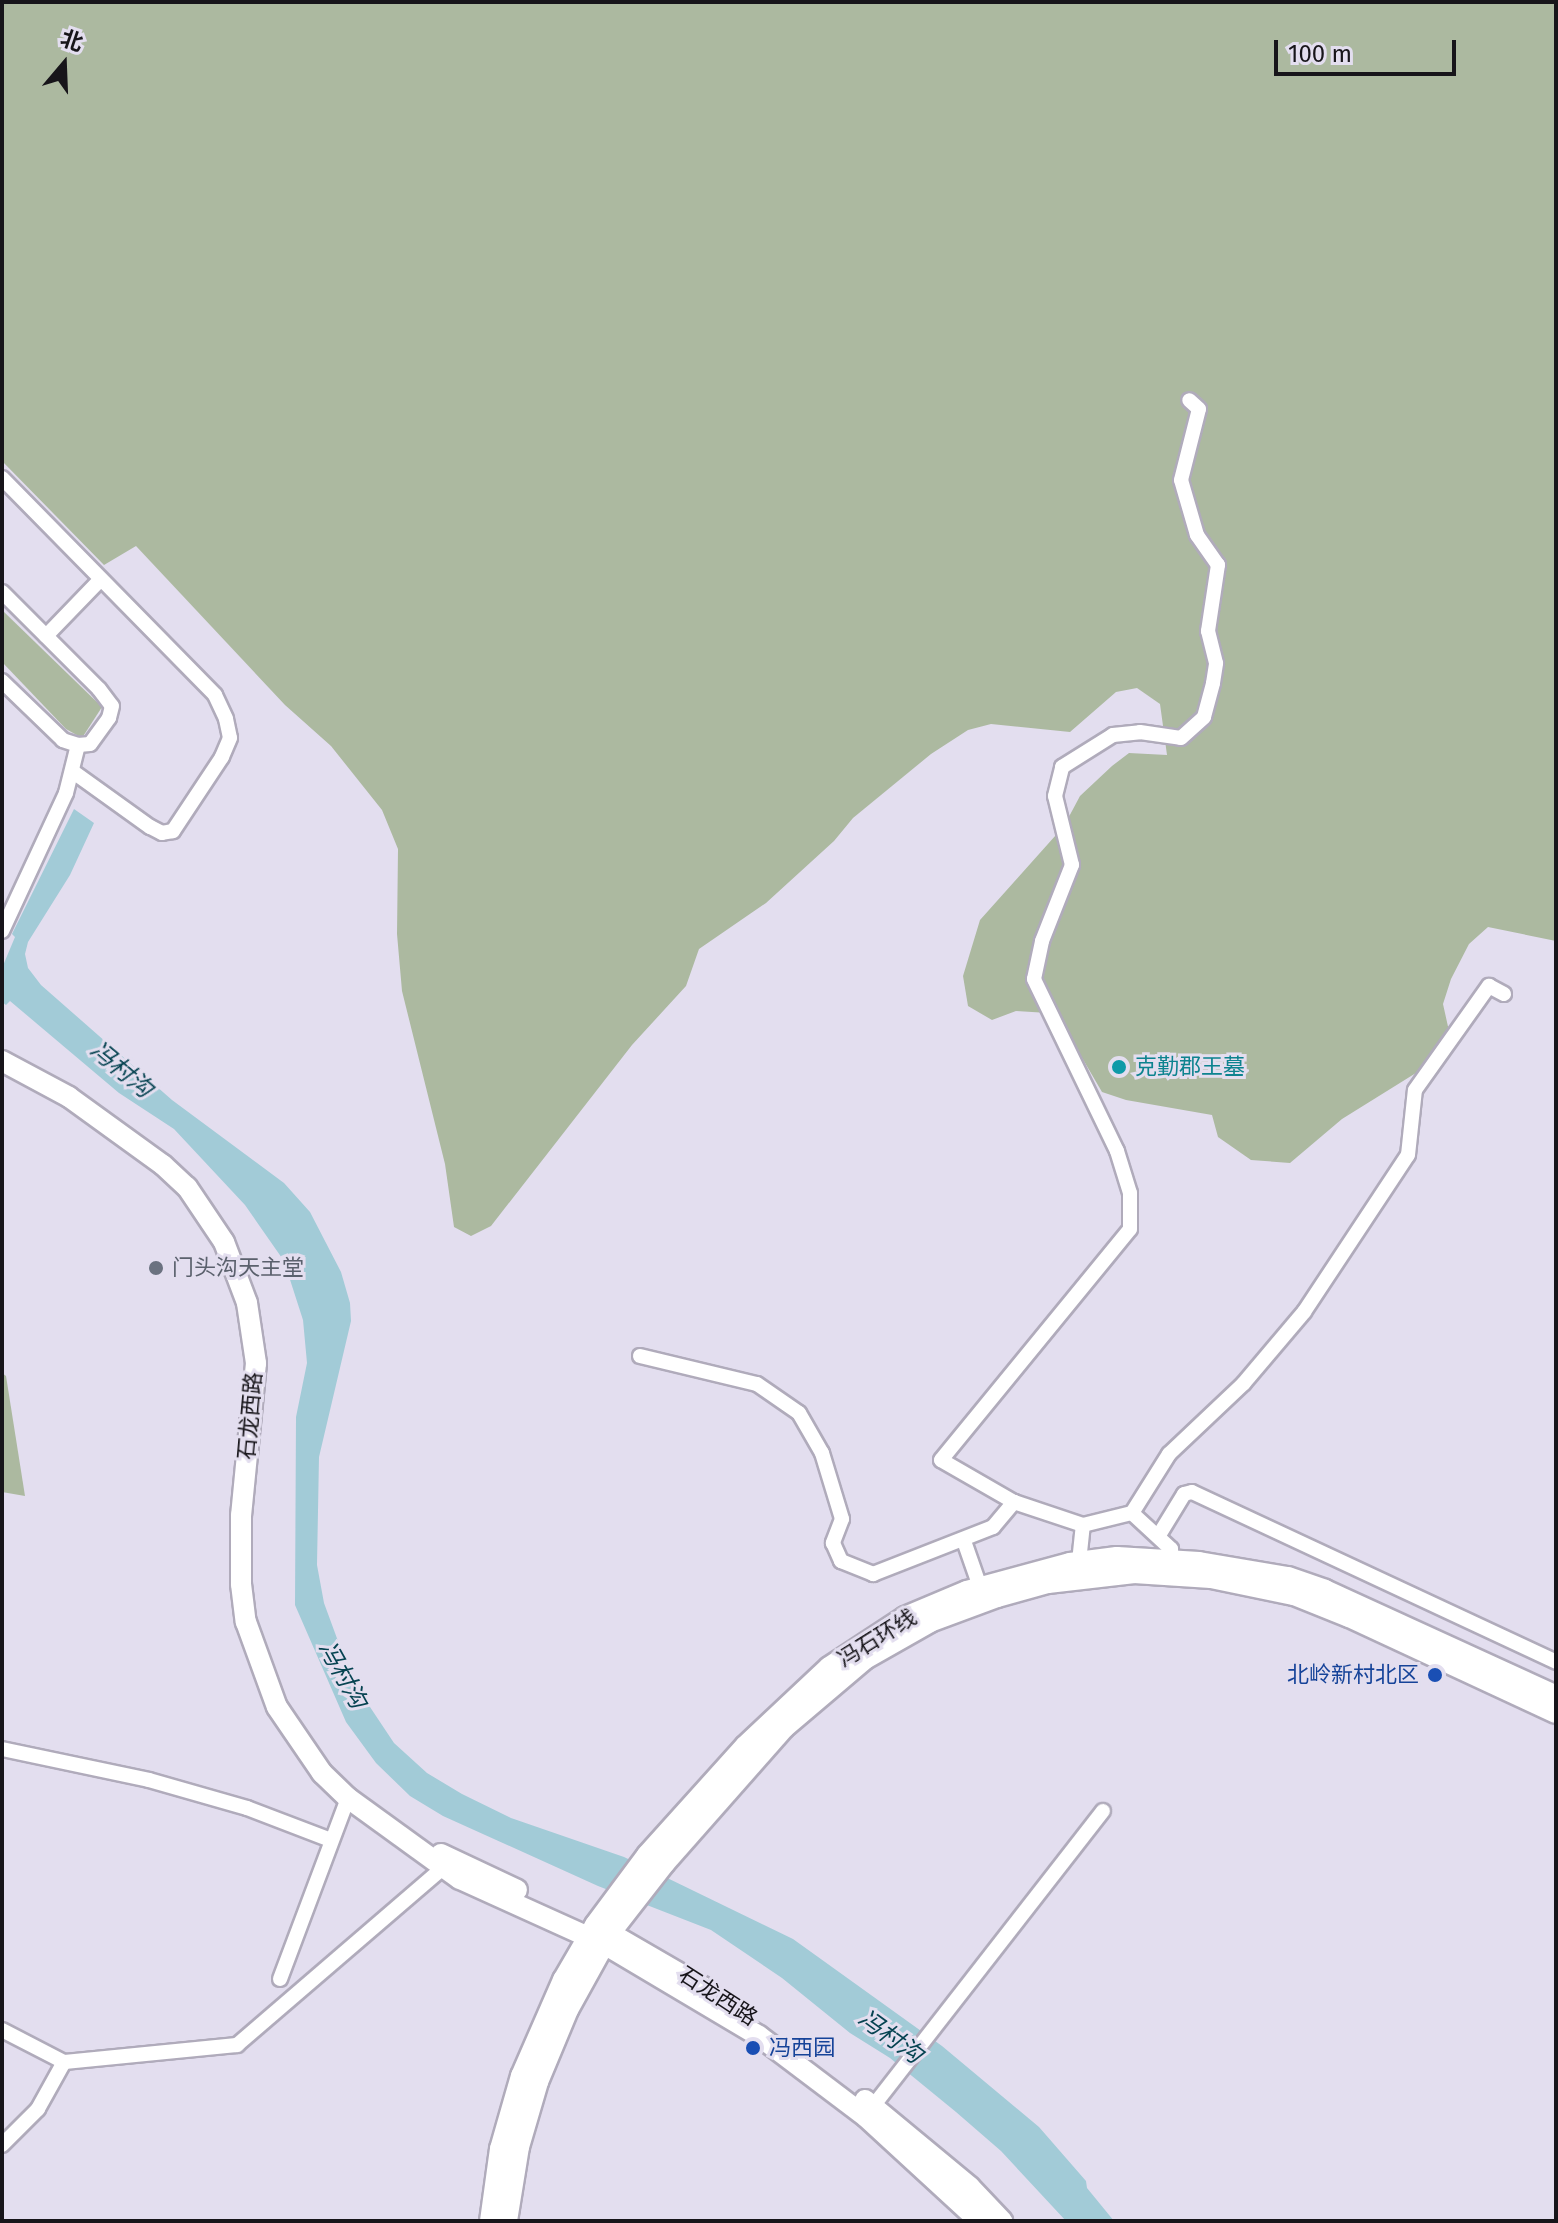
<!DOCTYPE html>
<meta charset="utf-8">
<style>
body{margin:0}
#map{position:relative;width:1558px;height:2223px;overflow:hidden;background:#e3deef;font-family:"Fira Sans","Noto Sans SC",sans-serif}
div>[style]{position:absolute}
.green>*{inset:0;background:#acb9a0}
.water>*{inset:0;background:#a2cbd7}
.roads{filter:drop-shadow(2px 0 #b0abbb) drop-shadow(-2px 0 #b0abbb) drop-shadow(0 2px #b0abbb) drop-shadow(0 -2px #b0abbb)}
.street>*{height:14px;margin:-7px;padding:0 7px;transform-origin:7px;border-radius:7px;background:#fff}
.secondary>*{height:20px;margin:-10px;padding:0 10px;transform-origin:10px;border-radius:10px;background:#fff}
.dots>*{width:22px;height:22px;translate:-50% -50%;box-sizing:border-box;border:4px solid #e3deef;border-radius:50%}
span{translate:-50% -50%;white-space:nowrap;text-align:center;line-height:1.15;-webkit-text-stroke:6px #e3deef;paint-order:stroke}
.culture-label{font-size:22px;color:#0d838f}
.left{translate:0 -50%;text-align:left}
.worship-label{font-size:22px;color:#5b616d}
.street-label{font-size:22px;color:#17151a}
.transit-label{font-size:22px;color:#164399}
.right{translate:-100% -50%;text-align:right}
.water-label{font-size:24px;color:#064351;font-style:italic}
.frame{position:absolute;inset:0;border:4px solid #17151a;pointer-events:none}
.north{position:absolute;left:24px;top:24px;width:80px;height:80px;-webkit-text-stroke:6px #e3deef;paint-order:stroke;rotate:19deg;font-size:22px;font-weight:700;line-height:32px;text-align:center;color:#17151a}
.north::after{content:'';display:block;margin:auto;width:28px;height:36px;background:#17151a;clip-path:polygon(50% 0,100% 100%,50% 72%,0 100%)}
.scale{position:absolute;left:1274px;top:40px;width:182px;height:36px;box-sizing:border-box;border:4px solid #17151a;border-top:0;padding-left:10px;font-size:24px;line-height:28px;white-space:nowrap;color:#17151a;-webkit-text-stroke:6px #e3deef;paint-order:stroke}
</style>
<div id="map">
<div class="green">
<i style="clip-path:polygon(2px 2px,1556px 2px,1556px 941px,1488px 927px,1469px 944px,1451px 979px,1443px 1004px,1451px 1040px,1432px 1063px,1342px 1119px,1290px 1163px,1251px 1160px,1218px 1137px,1212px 1115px,1126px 1100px,1102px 1092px,1074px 1044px,1048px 1013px,1016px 1011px,992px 1020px,968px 1006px,963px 976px,980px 920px,1064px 826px,1080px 796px,1112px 766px,1129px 753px,1167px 755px,1160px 704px,1137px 688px,1116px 692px,1070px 732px,991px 724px,968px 730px,931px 754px,853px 818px,834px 841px,766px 903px,699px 949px,686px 986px,632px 1045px,491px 1226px,471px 1236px,454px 1227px,445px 1164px,402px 991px,397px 934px,398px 849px,382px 810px,331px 746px,285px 705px,136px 546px,104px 565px,2px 461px)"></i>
<i style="clip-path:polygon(2px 610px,102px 707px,82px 738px,66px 729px,2px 662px)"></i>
<i style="clip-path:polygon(2px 1373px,6px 1376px,25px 1496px,2px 1492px)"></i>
</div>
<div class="water">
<i style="clip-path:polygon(74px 809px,94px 823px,70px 875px,28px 942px,25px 954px,28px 968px,41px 985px,172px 1100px,284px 1183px,310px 1212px,341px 1272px,350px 1303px,351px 1321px,319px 1457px,317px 1565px,324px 1603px,342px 1652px,368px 1704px,394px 1743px,427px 1773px,462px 1794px,511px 1818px,624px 1857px,793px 1939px,942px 2046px,1039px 2127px,1086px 2181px,1087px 2188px,1114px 2221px,1066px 2221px,1001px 2151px,956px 2112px,890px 2058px,850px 2033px,782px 1978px,711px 1930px,598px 1886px,443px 1816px,410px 1796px,376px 1763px,346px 1722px,295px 1605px,296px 1417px,307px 1363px,303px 1320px,284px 1261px,245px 1205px,174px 1129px,119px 1093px,10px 1001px,6px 1005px,2px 1002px,2px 968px,15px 937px,12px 934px)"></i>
</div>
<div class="roads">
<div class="street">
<i style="left:2px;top:478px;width:304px;rotate:45.5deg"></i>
<i style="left:215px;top:695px;width:26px;rotate:65deg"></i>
<i style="left:226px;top:719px;width:19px;rotate:78deg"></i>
<i style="left:230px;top:738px;width:21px;rotate:113deg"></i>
<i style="left:222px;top:757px;width:89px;rotate:123.5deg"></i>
<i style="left:173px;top:831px;width:11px;rotate:170deg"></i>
<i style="left:162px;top:833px;width:13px;rotate:-153deg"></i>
<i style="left:150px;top:827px;width:96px;rotate:-144.3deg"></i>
<i style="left:2px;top:592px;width:137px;rotate:45deg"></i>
<i style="left:99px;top:689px;width:21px;rotate:53deg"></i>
<i style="left:112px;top:706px;width:12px;rotate:104deg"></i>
<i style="left:109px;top:718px;width:32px;rotate:126deg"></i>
<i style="left:90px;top:744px;width:12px;rotate:175deg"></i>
<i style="left:78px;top:745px;width:16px;rotate:-162deg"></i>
<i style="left:63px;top:740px;width:85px;rotate:-136deg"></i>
<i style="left:46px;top:636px;width:79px;rotate:-46deg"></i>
<i style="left:2px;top:931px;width:152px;rotate:-65.1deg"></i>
<i style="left:66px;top:793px;width:49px;rotate:-76deg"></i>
<i style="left:640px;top:1356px;width:120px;rotate:13.5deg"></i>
<i style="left:757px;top:1384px;width:51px;rotate:34.6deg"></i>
<i style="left:799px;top:1413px;width:46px;rotate:60.1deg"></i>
<i style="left:822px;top:1453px;width:69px;rotate:73.1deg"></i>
<i style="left:842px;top:1519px;width:26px;rotate:111deg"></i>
<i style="left:833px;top:1543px;width:20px;rotate:66deg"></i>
<i style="left:841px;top:1561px;width:35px;rotate:22deg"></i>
<i style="left:873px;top:1574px;width:129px;rotate:-21.4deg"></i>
<i style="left:993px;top:1527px;width:33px;rotate:-50deg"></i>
<i style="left:1014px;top:1502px;width:73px;rotate:18.4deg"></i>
<i style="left:1083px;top:1525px;width:50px;rotate:-13.8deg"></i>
<i style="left:1014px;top:1502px;width:84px;rotate:-150.1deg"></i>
<i style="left:941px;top:1460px;width:298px;rotate:-50.7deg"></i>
<i style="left:1130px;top:1229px;width:36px;rotate:-90deg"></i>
<i style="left:1130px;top:1193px;width:44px;rotate:-107.2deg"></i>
<i style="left:1117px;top:1151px;width:191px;rotate:-115.8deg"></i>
<i style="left:1034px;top:979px;width:39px;rotate:-78deg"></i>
<i style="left:1042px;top:941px;width:82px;rotate:-68.5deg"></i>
<i style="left:1072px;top:865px;width:71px;rotate:-103.8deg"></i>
<i style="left:1055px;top:796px;width:30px;rotate:-76deg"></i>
<i style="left:1062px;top:767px;width:60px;rotate:-32.1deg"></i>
<i style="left:1113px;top:735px;width:27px;rotate:-6deg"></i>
<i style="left:1140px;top:732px;width:41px;rotate:8.3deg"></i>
<i style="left:1181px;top:738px;width:31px;rotate:-42deg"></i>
<i style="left:1204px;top:717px;width:35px;rotate:-75deg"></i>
<i style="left:1213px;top:683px;width:20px;rotate:-81deg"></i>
<i style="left:1216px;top:663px;width:33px;rotate:-104deg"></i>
<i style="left:1208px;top:631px;width:67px;rotate:-81.4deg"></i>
<i style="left:1218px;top:565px;width:37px;rotate:-125deg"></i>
<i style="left:1197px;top:535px;width:57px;rotate:-106.2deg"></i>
<i style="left:1181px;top:480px;width:73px;rotate:-75.8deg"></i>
<i style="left:1199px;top:409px;width:13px;rotate:-138deg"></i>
<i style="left:1159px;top:1535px;width:48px;rotate:-58.6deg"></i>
<i style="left:1184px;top:1494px;width:8px;rotate:-14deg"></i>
<i style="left:1192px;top:1492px;width:402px;rotate:25deg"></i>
<i style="left:964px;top:1541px;width:49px;rotate:70.8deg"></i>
<i style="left:1079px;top:1562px;width:37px;rotate:-84deg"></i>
<i style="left:1172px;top:1568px;width:19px;rotate:-93deg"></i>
<i style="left:1171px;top:1549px;width:53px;rotate:-137.3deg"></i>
<i style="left:1132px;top:1513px;width:70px;rotate:-57.9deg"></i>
<i style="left:1169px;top:1454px;width:103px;rotate:-43.4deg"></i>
<i style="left:1244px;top:1383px;width:93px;rotate:-49.8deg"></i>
<i style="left:1304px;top:1312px;width:188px;rotate:-56.5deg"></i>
<i style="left:1408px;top:1155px;width:65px;rotate:-83.9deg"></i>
<i style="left:1415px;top:1090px;width:128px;rotate:-54.6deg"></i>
<i style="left:1489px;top:986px;width:17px;rotate:28deg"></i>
<i style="left:2px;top:1749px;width:150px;rotate:11.9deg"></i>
<i style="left:149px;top:1780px;width:102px;rotate:15.9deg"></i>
<i style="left:247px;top:1808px;width:90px;rotate:20.9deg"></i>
<i style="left:280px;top:1979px;width:193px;rotate:-69.4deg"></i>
<i style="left:2px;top:2030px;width:70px;rotate:27.3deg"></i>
<i style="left:64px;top:2062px;width:54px;rotate:119deg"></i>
<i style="left:38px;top:2109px;width:51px;rotate:135deg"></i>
<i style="left:64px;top:2062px;width:174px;rotate:-5.6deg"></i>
<i style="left:237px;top:2045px;width:273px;rotate:-40.7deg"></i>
<i style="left:867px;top:2114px;width:384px;rotate:-52.1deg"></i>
</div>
<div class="secondary">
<i style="left:2px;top:1061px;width:76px;rotate:28.2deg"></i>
<i style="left:69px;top:1097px;width:116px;rotate:35.9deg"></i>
<i style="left:163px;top:1165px;width:33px;rotate:43deg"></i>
<i style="left:187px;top:1187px;width:66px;rotate:56.1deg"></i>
<i style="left:224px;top:1242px;width:65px;rotate:69.3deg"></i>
<i style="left:247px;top:1303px;width:61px;rotate:81.5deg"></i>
<i style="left:256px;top:1363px;width:153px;rotate:95.6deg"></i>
<i style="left:241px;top:1515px;width:69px;rotate:90deg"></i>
<i style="left:241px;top:1584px;width:38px;rotate:83deg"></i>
<i style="left:246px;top:1622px;width:90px;rotate:70deg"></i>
<i style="left:277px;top:1707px;width:80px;rotate:55.7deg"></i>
<i style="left:322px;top:1773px;width:36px;rotate:44deg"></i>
<i style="left:348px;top:1798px;width:138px;rotate:35.9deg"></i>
<i style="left:460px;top:1879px;width:158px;rotate:24.3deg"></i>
<i style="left:604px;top:1944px;width:180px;rotate:30.7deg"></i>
<i style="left:759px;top:2036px;width:134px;rotate:37.1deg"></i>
<i style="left:866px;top:2117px;width:154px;rotate:42.6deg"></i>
<i style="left:441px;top:1854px;width:84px;rotate:25.3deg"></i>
<i style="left:601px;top:1928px;width:124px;rotate:30.1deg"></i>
<i style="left:865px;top:2100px;width:136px;rotate:39.6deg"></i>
<i style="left:970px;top:2187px;width:47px;rotate:46.7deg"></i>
<i style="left:490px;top:2221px;width:73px;rotate:-82.1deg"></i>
<i style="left:500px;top:2149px;width:76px;rotate:-74deg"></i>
<i style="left:521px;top:2076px;width:105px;rotate:-66.4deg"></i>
<i style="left:563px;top:1980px;width:64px;rotate:-59.8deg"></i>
<i style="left:595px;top:1925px;width:87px;rotate:-53.4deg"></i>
<i style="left:647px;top:1855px;width:147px;rotate:-48deg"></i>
<i style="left:745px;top:1746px;width:115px;rotate:-43.2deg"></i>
<i style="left:829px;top:1667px;width:91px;rotate:-33.3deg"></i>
<i style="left:905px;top:1617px;width:67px;rotate:-22.8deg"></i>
<i style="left:967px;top:1591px;width:107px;rotate:-15.2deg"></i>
<i style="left:1070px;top:1563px;width:47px;rotate:-7.3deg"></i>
<i style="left:1117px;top:1557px;width:82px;rotate:3.5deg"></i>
<i style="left:1199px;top:1562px;width:90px;rotate:9.6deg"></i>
<i style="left:1288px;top:1577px;width:39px;rotate:19deg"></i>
<i style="left:1325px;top:1590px;width:254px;rotate:24.6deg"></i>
<i style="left:507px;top:2221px;width:75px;rotate:-80.8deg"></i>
<i style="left:519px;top:2147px;width:68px;rotate:-73.7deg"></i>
<i style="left:538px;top:2082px;width:78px;rotate:-67.4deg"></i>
<i style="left:568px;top:2010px;width:89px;rotate:-61.1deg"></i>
<i style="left:611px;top:1932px;width:88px;rotate:-52deg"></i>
<i style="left:665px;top:1863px;width:180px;rotate:-48.6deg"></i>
<i style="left:784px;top:1728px;width:106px;rotate:-40.4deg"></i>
<i style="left:865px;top:1659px;width:75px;rotate:-29.6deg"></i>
<i style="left:930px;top:1622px;width:72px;rotate:-20.5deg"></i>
<i style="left:997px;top:1597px;width:53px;rotate:-15.4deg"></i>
<i style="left:1048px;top:1583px;width:87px;rotate:-6.6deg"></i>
<i style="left:1134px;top:1573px;width:77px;rotate:3.7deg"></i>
<i style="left:1211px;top:1578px;width:85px;rotate:11.6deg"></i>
<i style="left:1294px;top:1595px;width:59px;rotate:21.8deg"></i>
<i style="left:1349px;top:1617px;width:228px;rotate:24.9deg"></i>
</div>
</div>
<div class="dots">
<i style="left:1119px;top:1067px;background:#0f9aa8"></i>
<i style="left:156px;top:1268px;background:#6b7280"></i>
<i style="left:1435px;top:1675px;background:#1a4fb4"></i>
<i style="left:753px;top:2048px;background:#1a4fb4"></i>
</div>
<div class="culture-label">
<span class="left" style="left:1135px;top:1067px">克勤郡王墓</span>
</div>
<div class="worship-label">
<span class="left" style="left:172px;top:1268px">门头沟天主堂</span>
</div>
<div class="street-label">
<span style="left:250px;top:1416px;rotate:-85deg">石龙西路</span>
<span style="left:877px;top:1638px;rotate:-32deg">冯石环线</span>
<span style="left:718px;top:1996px;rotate:33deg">石龙西路</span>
</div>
<div class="transit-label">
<span class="right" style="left:1419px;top:1675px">北岭新村北区</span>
<span class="left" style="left:769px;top:2048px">冯西园</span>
</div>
<div class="water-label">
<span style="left:121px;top:1070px;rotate:40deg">冯村沟</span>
<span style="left:342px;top:1675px;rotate:61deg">冯村沟</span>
<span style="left:890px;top:2037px;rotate:36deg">冯村沟</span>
</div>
<div class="frame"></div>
<div class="north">北</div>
<div class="scale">100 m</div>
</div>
